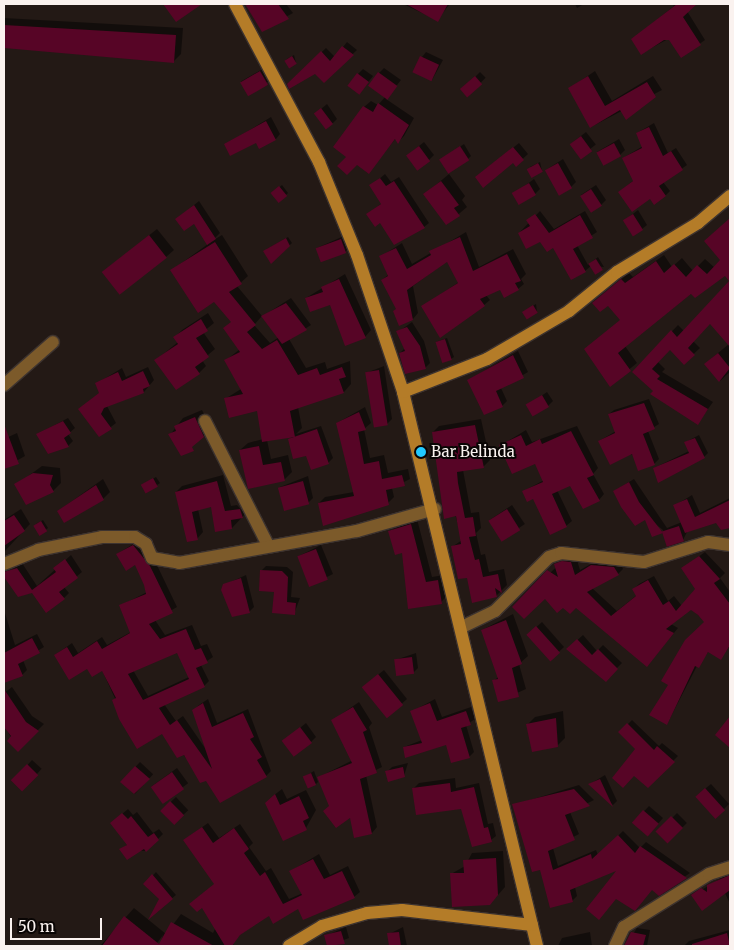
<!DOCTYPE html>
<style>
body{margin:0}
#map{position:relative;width:734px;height:950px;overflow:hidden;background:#231915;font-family:Merriweather,serif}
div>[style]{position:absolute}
.shadow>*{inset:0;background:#0007;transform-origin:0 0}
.building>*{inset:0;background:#570526;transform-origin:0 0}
.roads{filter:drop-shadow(1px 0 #3d332f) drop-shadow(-1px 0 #3d332f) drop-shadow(0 1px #3d332f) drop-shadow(0 -1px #3d332f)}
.street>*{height:12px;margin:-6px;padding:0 6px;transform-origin:6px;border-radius:6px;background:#7c5a2a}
.secondary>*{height:12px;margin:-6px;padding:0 6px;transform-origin:6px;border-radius:6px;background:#b47c28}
.dots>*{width:14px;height:14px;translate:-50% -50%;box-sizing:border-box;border:2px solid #090504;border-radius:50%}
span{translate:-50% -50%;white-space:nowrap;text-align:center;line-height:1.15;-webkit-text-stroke:4px #090504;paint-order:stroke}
.poi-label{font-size:15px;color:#faf2ef}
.left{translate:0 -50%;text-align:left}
.frame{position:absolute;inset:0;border:5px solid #faf2ef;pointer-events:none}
.scale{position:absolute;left:10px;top:918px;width:92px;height:22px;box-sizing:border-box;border:2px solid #faf2ef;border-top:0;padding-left:6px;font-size:15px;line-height:18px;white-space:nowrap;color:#faf2ef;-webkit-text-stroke:4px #090504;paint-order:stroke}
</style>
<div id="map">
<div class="shadow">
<i style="clip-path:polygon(246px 4px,286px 4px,293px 13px,262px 30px)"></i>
<i style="clip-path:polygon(403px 4px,450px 4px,437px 20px)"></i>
<i style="clip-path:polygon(575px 4px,584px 4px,577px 8px)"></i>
<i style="clip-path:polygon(671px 4px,695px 4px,687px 11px,705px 40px,682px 56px,670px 38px,642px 53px,633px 39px,674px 6px)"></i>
<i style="clip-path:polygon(4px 18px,183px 28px,181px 54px,174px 61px,4px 47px)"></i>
<i style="clip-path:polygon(347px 42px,357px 50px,324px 81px,315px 72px,288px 84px,326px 48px,335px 57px)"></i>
<i style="clip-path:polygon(426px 52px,443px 60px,432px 80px,422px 57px)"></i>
<i style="clip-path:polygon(294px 55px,296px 63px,285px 61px,287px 59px)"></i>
<i style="left:266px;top:67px;width:14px;height:29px;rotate:60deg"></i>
<i style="clip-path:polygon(384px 68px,401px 80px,386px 99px,414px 118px,404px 136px,398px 142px,396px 138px,369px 172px,348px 157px,364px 107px,371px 101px,378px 105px,385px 97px,379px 73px)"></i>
<i style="clip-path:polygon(363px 69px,373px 76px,360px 93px,358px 74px)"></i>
<i style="clip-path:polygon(595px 71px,612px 101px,653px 76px,662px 90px,591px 127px,570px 88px)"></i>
<i style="left:480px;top:72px;width:8px;height:25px;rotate:45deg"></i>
<i style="clip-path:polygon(327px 104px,337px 119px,332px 124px,315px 114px)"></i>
<i style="clip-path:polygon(271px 117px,280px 134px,276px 139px,259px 147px,256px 141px,225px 145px)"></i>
<i style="clip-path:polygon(654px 123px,668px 153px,676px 148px,687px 165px,663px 182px,670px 191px,665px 196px,619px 192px,634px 180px,623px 158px,643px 146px,637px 133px)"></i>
<i style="left:586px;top:132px;width:16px;height:19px;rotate:52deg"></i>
<i style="clip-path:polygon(619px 139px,625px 150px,620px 155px,597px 152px)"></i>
<i style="clip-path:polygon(424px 142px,434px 155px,429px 160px,408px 155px)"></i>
<i style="clip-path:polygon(519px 143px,528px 154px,516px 165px,513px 161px,481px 173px)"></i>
<i style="clip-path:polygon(464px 144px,471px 156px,468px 159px,440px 160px)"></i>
<i style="clip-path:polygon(563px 159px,576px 182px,571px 187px,546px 170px)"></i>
<i style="clip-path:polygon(540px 162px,542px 171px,530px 167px)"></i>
<i style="clip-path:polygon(385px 174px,391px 182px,399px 177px,429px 223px,424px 227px,380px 222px,368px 214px,382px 203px,371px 186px)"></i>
<i style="clip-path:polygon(449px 174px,465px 196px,462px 200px,467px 207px,447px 224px,425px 194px)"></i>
<i style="clip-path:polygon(534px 179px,540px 189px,535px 194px,514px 194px)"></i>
<i style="clip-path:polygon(282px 185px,288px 193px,286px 195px,275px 191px)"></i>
<i style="clip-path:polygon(596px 185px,606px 200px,601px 205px,581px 195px)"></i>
<i style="clip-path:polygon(199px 201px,220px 233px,212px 241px,222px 235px,248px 276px,237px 286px,262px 316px,254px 325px,270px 343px,279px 337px,263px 316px,291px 298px,311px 325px,289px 339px,306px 368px,325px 362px,327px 369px,350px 361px,351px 384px,344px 392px,298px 407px,302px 428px,296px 434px,321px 426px,333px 458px,328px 463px,307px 454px,289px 440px,293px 436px,267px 440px,271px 459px,288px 455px,292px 472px,284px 480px,240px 450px,248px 443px,263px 439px,258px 410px,225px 399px,241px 389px,225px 361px,240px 349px,232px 322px,214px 300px,172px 270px,208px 244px,194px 223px,177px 219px)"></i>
<i style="clip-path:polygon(638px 210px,647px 225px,642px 229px,625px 220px)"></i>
<i style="clip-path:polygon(540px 211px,554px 229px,585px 211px,597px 232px,577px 245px,588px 265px,598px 257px,604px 267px,591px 266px,585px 271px,554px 246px,519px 233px)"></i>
<i style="clip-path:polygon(730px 219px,730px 276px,725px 274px,692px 293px,625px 346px,637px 363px,610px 385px,621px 319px,601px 296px,629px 273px,633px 277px,664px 255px,672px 267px,682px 258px,693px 271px,705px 259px,715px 268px,722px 260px,713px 234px)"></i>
<i style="clip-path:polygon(157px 229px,174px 250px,166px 257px,103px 272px)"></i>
<i style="clip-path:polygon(466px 232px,479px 267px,513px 249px,526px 274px,521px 279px,524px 284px,518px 289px,500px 288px,486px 295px,490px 300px,484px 305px,423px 306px,459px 282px,447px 261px,413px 286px,418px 313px,413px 319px,397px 308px,382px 280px,388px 275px,380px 257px,402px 243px,412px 264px)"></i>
<i style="clip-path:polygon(346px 235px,350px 247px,345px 252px,317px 248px)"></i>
<i style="clip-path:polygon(288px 237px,292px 243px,272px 262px,267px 249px)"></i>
<i style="clip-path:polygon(345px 274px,371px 330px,365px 337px,330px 304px,306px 298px)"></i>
<i style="clip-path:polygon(730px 282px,730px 372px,720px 381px,712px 358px,729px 344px,710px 323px,693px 341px,700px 348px,684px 363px,670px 349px,658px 362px,665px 369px,662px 372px,713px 402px,698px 423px,633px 372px,678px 325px,684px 331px)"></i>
<i style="clip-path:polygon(536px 304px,537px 312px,526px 310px)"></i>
<i style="clip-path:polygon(208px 313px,214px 323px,203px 332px,215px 349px,202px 360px,206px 366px,199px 373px,156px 360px,178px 342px,175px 337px,182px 330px)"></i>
<i style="clip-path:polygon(412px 322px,424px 341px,430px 363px,425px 368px,400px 353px,405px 348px,398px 332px)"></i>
<i style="clip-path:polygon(447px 338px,454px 357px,451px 359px,436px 342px)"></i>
<i style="clip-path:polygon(518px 351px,528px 372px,501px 388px,507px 401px,502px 406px,469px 380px)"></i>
<i style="clip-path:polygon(384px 366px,392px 419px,387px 424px,366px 373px)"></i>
<i style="clip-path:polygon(148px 367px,154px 380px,144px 392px,107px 406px,116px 423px,99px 436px,100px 393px,96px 384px,122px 368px,126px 377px)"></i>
<i style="clip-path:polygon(547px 392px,553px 401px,548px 406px,528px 405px)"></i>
<i style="clip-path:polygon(649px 399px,659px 424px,648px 431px,659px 459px,654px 464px,599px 441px,616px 431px,609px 414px,614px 410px)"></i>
<i style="clip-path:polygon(365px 407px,371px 423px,364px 429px,370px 458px,384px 455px,388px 473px,408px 469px,410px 479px,392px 488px,394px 497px,388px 503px,324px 524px,319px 503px,325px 497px,354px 492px,337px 423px)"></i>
<i style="clip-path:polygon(202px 410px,211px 428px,203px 436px,170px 435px,183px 418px)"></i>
<i style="clip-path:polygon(68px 418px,75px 428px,68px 434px,73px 441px,68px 446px,38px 434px)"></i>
<i style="clip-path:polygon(481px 419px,490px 460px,484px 466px,463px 470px,471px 513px,479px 512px,481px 528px,476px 533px,481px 555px,485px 554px,489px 572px,504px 569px,507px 585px,496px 596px,468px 576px,452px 547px,462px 540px,433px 432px,439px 426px)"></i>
<i style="clip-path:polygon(577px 426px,598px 468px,593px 474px,604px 494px,599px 500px,570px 484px,557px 490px,572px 521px,566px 526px,524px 491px,544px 480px,535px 462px,500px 446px,526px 430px,532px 442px)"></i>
<i style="clip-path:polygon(17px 433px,25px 456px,4px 468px,4px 439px)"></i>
<i style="clip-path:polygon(699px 435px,708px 453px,704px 457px,654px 468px,689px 451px,686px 442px)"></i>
<i style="clip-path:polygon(42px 466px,60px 468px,61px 483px,53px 491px,16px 485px)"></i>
<i style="clip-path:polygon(223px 475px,231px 506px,237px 505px,244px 513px,240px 504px,247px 503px,249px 510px,232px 528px,212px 506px,198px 509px,203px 532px,197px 539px,176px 492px,182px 486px)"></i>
<i style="clip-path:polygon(308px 476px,313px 498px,308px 503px,280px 487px)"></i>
<i style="clip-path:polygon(156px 477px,160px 483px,147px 492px,145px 483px)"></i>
<i style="clip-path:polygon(103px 479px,110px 492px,103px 499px,58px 511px)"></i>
<i style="clip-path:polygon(634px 479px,667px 528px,682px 522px,674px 506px,692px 495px,700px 513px,730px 498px,730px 526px,722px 529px,717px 521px,687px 532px,683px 540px,668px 545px,663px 530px,614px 491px)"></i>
<i style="left:512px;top:505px;width:23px;height:27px;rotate:56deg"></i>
<i style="clip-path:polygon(21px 509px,30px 524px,4px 552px,4px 520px)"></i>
<i style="clip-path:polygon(417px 519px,432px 577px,444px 575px,447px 596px,441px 602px,409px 608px,403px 551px,389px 531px)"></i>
<i style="clip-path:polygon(43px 520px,48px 528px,40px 534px,36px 524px)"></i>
<i style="clip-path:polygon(evenodd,138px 541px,155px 561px,177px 607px,155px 620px,165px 635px,192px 625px,201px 646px,207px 644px,213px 657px,201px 665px,209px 681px,204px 686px,164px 704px,176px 721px,183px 716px,205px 748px,194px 710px,199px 705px,208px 699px,217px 723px,248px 709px,271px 771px,266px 776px,206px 779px,162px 732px,137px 747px,102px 670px,55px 655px,72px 643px,78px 653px,102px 637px,107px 645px,131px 632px,120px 606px,147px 592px,145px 584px,135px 563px,117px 554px,138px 541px,178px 652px,189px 677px,148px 696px,133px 670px,178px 652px)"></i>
<i style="clip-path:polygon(321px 545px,333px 574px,309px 586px,299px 556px)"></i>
<i style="clip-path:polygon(705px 552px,725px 573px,720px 578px,730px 592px,730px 637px,705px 624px,730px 646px,721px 658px,709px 651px,697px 666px,667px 724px,651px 714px,670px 685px,663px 681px,686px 640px,706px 622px,691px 609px,671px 624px,678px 628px,647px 666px,576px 606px,570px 612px,563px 606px,557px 611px,545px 597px,524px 617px,514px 607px,568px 556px,576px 557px,580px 570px,598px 560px,620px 562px,623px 569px,618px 574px,592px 588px,617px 611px,637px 595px,634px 589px,639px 584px,654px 576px,668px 601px,674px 596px,682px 606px,697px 589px,683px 568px)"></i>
<i style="clip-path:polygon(71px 555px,82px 572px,64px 587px,69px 593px,64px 598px,33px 592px,19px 596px,4px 575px,22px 563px,37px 586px)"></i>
<i style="clip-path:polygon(266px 566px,287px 567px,293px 572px,291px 597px,300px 598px,294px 614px,261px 571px)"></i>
<i style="clip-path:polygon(246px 575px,254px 607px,249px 612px,224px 585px)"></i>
<i style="clip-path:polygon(4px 610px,15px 645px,37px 634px,44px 647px,23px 660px,27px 670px,22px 675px,4px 678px)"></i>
<i style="clip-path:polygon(513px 614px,528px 656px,519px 664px,526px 689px,499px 701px,494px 681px,499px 676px,482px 630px)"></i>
<i style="clip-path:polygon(542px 622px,564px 647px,550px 660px,533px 630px)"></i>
<i style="clip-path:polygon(583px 635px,597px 651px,603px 645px,622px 663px,605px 680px,573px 644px)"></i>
<i style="clip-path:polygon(416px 653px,418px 668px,413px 673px,395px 660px)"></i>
<i style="clip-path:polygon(384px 670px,407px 699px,389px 715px,369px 682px)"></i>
<i style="clip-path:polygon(12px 687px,32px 716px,44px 724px,18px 750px,4px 725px,4px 693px)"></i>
<i style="clip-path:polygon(435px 699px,442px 717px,471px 707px,475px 719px,466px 725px,474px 752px,469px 757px,447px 744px,404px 747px,422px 740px,411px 712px)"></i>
<i style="clip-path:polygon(359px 702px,372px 723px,369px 727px,382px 767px,366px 775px,377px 827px,372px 833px,330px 805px,319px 777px,353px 760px,333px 720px)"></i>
<i style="clip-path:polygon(563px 711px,565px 738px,557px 746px,528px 724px,535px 717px)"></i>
<i style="clip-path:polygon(632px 720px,659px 746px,662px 743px,678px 756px,648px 786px,636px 749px,620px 732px)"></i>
<i style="clip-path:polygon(306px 723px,316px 737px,311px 742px,284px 741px)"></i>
<i style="left:32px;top:760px;width:13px;height:28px;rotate:42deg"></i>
<i style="left:140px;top:762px;width:18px;height:27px;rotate:43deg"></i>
<i style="clip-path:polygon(408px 763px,404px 776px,387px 772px,392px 767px)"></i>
<i style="left:177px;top:768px;width:19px;height:32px;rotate:54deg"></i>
<i style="clip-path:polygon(314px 771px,318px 782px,316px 784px,304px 777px)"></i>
<i style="clip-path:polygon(605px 775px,617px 801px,613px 805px,590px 784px)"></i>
<i style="clip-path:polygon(455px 778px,456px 788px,479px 783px,488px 824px,493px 823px,496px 836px,491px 840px,462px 807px,414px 788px,419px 783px)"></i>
<i style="clip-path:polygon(711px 784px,729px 804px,715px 818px,701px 792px)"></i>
<i style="clip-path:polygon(579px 785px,594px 800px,570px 812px,579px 834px,553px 848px,558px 866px,596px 850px,598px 855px,623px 831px,640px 848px,646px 842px,690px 873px,659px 894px,620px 868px,575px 887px,577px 896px,572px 901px,541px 868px,514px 805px)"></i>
<i style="clip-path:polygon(282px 789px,287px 799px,306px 790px,316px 810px,306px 828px,283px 839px,273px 796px)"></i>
<i style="left:176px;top:797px;width:18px;height:20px;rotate:47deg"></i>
<i style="clip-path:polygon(649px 806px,663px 818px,652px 831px,633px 823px)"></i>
<i style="clip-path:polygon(128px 809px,133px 815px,137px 812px,153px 833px,159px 829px,163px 834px,146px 851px,121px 850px,128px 844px,116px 819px)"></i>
<i style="left:677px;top:813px;width:14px;height:28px;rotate:45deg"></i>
<i style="clip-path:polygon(208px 823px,219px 838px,240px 824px,253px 843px,249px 847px,266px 871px,271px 868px,289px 899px,303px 893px,291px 871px,319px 854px,330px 875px,348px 866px,360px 892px,354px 897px,269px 914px,242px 932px,232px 944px,237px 946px,160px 946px,163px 935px,155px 946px,100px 946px,134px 908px,166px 934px,181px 914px,213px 933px,217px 925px,215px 883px,191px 835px)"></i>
<i style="clip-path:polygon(503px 851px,505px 887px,498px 895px,451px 874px,465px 866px,472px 853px)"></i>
<i style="clip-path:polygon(156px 872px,176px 895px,152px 915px,161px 899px,145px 884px)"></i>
<i style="clip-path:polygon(730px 873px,730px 904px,725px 893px,693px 895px)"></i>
<i style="clip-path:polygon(346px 927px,349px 938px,328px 946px,325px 936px)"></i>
<i style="clip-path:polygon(403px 927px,407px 946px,390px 946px,389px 934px)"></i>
<i style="clip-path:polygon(637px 928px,650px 930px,647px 946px,625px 946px)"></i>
<i style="clip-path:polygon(730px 930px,730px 946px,684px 946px,689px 941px)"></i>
<i style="clip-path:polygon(590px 932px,592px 946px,558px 946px,562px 938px)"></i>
</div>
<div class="building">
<i style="clip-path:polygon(163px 4px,202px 4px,176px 22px)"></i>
<i style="clip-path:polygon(245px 4px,278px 4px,289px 19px,262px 32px)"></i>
<i style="clip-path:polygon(406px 4px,448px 4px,438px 22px)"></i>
<i style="clip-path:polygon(677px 4px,697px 4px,683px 17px,701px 45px,681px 58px,669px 40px,664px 40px,641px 55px,631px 39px)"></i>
<i style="clip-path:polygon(4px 25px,176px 35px,174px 63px,4px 48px)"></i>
<i style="clip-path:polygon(342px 46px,354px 55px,324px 83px,315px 74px,289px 89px,287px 84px,321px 51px,330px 61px)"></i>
<i style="left:292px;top:56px;width:9px;height:9px;rotate:58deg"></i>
<i style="left:420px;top:56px;width:21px;height:18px;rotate:25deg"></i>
<i style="left:260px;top:71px;width:16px;height:23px;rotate:60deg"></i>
<i style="left:378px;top:72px;width:24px;height:17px;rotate:36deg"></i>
<i style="left:357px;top:73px;width:15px;height:16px;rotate:37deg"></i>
<i style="left:475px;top:76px;width:11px;height:20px;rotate:49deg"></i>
<i style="clip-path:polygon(588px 76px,605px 106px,647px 82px,656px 97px,626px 120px,620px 110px,590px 128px,568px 88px)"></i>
<i style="clip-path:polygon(378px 103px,409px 125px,398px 144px,395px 139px,369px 174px,357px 165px,347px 175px,337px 166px,346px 157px,333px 147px,363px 106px,373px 112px)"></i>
<i style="left:321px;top:108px;width:20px;height:9px;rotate:53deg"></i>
<i style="clip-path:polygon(266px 121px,276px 140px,259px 149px,256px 143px,230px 156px,224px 144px)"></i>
<i style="clip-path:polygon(649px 127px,663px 156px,671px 151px,683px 170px,659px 186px,666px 196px,654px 205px,650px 199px,632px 212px,618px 192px,633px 181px,622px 158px,642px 148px,636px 133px)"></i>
<i style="left:581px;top:136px;width:19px;height:14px;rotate:54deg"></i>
<i style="left:614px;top:143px;width:15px;height:20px;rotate:62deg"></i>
<i style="left:419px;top:146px;width:19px;height:16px;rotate:54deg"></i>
<i style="left:460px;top:146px;width:17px;height:25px;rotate:57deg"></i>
<i style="clip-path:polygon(513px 147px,524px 160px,516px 167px,513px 163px,483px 188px,475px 177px)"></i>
<i style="left:538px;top:163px;width:10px;height:13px;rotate:61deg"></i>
<i style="left:558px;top:163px;width:29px;height:15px;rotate:61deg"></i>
<i style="clip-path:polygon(380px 178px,386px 186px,394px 181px,425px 228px,394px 245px,380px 223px,375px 227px,366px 214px,381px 204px,369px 185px)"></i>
<i style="clip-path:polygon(441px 181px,459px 205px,454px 208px,460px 216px,446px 225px,423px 194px)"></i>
<i style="left:529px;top:183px;width:14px;height:20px;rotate:60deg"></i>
<i style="left:279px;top:186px;width:13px;height:11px;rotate:51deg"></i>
<i style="left:591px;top:189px;width:20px;height:13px;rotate:57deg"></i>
<i style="clip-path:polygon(194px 205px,216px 239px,207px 245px,194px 224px,184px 231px,175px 219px)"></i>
<i style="clip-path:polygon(535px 214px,549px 233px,580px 215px,593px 238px,573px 249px,586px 272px,571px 280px,553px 248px,547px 252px,540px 242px,526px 249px,518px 233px,530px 226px,526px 220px)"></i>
<i style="left:633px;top:214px;width:19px;height:12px;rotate:58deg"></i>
<i style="clip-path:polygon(730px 218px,730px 347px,710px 324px,688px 348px,695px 355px,684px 365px,670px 350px,652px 369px,660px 376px,657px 379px,708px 409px,698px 425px,650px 394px,653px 391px,632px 372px,671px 330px,677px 337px,729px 281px,725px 276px,695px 298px,691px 294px,618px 353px,631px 371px,610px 387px,584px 349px,620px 320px,608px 306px,600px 312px,592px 303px,621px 279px,625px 283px,656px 261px,664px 273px,674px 264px,686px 277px,697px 265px,707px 274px,720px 260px,704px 241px)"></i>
<i style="left:149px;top:235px;width:29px;height:60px;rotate:52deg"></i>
<i style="clip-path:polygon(460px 237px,473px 271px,507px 254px,521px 281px,515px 283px,519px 290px,504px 298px,500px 290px,480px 299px,485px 306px,440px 338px,421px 306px,458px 283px,447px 262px,407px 290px,413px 320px,399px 326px,393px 311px,396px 309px,381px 280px,388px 276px,379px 256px,396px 248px,407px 269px,431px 255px,429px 251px)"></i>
<i style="clip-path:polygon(286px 238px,290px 246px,271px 264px,263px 251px)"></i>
<i style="left:341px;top:239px;width:15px;height:27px;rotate:70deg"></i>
<i style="clip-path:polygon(215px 242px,242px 284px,229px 292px,256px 325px,247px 332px,262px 349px,277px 340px,298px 375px,317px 368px,320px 375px,342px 367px,346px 377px,339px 379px,344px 393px,290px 411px,295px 437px,262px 442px,257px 411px,229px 418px,224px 398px,243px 394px,224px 360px,240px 352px,223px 328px,231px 322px,214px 302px,198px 313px,170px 270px)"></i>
<i style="left:596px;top:259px;width:13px;height:9px;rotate:58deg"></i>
<i style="clip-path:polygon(339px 279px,366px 338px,345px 346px,330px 305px,310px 312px,305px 298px,323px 292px,321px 287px)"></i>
<i style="clip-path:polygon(286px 303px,307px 330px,282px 344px,261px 316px)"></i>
<i style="left:533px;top:305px;width:9px;height:13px;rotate:58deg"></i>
<i style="clip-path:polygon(201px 319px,208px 331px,196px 338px,209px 357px,195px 367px,200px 374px,176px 390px,154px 360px,178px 344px,173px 337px)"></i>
<i style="clip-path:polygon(407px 327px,420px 346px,426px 369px,405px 374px,399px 353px,405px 351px,396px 331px)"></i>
<i style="left:445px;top:339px;width:22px;height:10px;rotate:72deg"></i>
<i style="clip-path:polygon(718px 353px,730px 368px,719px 382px,704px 364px)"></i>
<i style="clip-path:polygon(513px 355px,524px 378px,496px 391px,503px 407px,484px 415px,467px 380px)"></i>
<i style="left:379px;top:370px;width:56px;height:14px;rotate:81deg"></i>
<i style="clip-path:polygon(143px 371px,150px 386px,143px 389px,144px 393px,104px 408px,101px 414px,112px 429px,99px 437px,78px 409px,99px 393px,95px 383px,118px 372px,122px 381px)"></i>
<i style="left:542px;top:395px;width:14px;height:19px;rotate:60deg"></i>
<i style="clip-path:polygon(644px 403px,655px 429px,643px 434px,655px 465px,638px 471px,632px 454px,610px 465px,598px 441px,615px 433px,608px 414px)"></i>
<i style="clip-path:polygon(359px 412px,366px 430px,358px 432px,364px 464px,379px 461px,382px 479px,402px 475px,405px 486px,386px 490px,389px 505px,323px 526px,318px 503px,354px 496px,336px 423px)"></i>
<i style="clip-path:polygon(195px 417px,204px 437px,192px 447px,194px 451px,181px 456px,168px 434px,176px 431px,174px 426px)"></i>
<i style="clip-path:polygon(63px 421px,71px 433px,64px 438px,69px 447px,48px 454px,36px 434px)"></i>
<i style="clip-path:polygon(4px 424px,19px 464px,4px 469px)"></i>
<i style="clip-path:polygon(475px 425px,484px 468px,457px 472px,458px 483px,465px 518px,473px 517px,476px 536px,469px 537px,475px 560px,479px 559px,483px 577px,498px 574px,502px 593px,495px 588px,497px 597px,472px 603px,467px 578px,458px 579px,451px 546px,461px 544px,456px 516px,444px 519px,432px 432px)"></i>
<i style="clip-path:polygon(317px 429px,329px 464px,311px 470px,306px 456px,293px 459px,288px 439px)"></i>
<i style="clip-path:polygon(571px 431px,594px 475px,587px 478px,600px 501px,583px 509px,570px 486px,552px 494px,567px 527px,550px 535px,533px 499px,527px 502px,522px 491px,543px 482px,535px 464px,512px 474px,499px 445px,521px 435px,526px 446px,540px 439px,542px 444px)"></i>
<i style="clip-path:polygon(695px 438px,705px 458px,658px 483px,653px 468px,689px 453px,684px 442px)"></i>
<i style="clip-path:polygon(259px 446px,263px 465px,281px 462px,285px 481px,248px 489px,239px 450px)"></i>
<i style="clip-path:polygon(33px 473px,53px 475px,50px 485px,54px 492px,26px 505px,14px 484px)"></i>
<i style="left:153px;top:478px;width:10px;height:14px;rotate:61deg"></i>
<i style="clip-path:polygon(217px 481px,225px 511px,240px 509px,243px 518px,231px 520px,232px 529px,215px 532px,211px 507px,192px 512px,198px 540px,187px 542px,175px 492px)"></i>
<i style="left:303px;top:481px;width:24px;height:26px;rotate:75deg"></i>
<i style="clip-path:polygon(629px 482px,639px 502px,663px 533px,652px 537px,645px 520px,635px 526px,621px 507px,613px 491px)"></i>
<i style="clip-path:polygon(96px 485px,104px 500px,64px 523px,57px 511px)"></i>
<i style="clip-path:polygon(687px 499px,695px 517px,730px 500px,730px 528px,721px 530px,716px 523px,685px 533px,673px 505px)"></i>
<i style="left:507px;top:509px;width:25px;height:22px;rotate:58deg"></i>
<i style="clip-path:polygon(14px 515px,25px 531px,4px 546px,4px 521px)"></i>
<i style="left:41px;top:521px;width:12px;height:9px;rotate:59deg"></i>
<i style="clip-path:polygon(411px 524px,426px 582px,438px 580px,442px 604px,408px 609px,402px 553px,395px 555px,388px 531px)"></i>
<i style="left:679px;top:526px;width:16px;height:18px;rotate:72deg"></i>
<i style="clip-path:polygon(evenodd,133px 545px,150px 566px,173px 613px,149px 624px,160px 639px,186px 629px,195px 650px,201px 648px,208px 663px,196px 668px,205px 687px,159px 708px,170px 725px,177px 720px,212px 769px,192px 710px,203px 703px,212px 727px,243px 713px,254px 737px,250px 739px,262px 757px,257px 760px,267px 777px,220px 803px,206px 781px,200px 783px,184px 755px,177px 758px,162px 734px,137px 749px,119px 719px,112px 700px,116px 698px,102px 671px,92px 677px,87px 669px,69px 680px,54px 655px,67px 647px,73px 657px,97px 641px,102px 649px,130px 633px,119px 605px,146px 594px,144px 585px,135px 565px,126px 571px,116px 554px,133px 545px,177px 653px,189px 679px,143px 700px,128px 674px,177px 653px)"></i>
<i style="left:316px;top:549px;width:33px;height:20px;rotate:69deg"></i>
<i style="clip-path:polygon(699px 556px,720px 579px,714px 583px,730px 604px,730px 645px,721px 660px,708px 652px,699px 668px,695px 666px,667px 725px,649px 715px,668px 685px,661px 681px,685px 640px,704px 622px,698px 615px,691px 610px,666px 629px,674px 633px,647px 667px,576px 608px,570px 614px,563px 608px,557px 613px,545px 599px,524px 619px,512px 607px,547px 570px,558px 577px,554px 564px,562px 561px,571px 562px,575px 575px,591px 565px,614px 567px,619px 575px,587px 592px,611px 616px,636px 596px,632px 589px,648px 580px,663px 605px,669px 601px,676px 611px,695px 589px,681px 568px)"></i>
<i style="clip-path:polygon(65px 559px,78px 578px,59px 592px,65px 599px,46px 613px,32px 593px,18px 597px,4px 577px,4px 572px,17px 568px,32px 590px,56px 572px,53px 568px)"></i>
<i style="clip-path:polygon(260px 570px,282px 571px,288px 577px,287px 602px,296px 603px,295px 615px,272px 613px,274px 592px,259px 591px)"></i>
<i style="clip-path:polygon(241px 578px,250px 613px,232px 617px,221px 590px,223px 584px)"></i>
<i style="clip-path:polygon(506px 620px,522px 664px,512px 668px,519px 697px,498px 702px,492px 680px,498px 679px,481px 630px)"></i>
<i style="left:536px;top:626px;width:36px;height:13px;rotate:48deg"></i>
<i style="clip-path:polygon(32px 638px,40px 653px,18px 664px,23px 676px,4px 683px,4px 653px)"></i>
<i style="clip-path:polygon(577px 639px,592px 655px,598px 649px,618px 669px,606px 682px,566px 649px)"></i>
<i style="left:412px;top:657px;width:17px;height:18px;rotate:83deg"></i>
<i style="left:378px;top:674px;width:40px;height:21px;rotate:51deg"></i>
<i style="clip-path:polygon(4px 689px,26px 722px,39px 731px,18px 752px,7px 741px,11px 736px,4px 727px)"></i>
<i style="clip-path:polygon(430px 703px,437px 721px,466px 711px,471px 725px,461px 728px,470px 758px,451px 763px,446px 745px,405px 758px,403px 747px,422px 743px,410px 711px)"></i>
<i style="clip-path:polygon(353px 707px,367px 730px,363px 732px,377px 773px,360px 779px,372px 834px,354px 838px,350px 818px,336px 828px,323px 811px,329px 806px,317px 777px,352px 763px,331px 720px)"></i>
<i style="clip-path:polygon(730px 716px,730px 748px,715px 735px)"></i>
<i style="clip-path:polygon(556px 718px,558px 747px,532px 752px,526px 724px)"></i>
<i style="clip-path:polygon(627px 723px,654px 750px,657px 746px,675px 762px,648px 788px,634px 776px,623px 788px,612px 778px,635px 749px,618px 732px)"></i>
<i style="left:300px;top:727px;width:20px;height:23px;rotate:53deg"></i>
<i style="left:27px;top:764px;width:16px;height:23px;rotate:45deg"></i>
<i style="clip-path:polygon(135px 766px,150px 779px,134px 794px,120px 782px)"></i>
<i style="clip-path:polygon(403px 767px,405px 777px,388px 782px,385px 771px)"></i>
<i style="left:172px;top:772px;width:21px;height:26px;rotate:55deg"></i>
<i style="left:311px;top:773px;width:13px;height:9px;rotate:67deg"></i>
<i style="clip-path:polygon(600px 779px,613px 807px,588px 784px)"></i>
<i style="clip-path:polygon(450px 783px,451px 792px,474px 787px,484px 828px,488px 827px,492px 842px,472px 847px,461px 809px,416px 815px,412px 788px)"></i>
<i style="left:705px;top:788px;width:30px;height:13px;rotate:48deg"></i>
<i style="clip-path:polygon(574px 789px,590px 806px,565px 815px,575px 840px,548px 851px,553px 870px,591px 854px,592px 859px,618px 835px,635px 853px,640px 846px,687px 878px,659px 896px,652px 890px,635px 911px,616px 899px,599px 920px,586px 909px,616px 871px,570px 890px,573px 902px,550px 908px,540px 870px,532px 872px,512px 804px)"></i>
<i style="clip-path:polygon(275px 794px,280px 805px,299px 796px,309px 818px,303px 821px,307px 830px,283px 841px,265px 803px)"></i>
<i style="left:170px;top:801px;width:20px;height:14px;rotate:45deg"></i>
<i style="left:643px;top:810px;width:21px;height:17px;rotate:41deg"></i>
<i style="clip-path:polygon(122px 813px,128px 819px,131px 816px,148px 837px,154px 833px,159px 840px,146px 852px,144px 849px,127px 860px,119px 849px,127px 845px,110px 823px)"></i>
<i style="left:671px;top:816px;width:17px;height:22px;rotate:45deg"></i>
<i style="clip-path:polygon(202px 827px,213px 843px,234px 828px,249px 849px,244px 853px,260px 876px,265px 872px,283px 904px,302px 895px,289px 871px,313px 859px,324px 879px,342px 871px,355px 898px,303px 920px,298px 909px,273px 924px,269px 916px,240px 935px,232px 946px,225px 946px,202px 908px,197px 912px,189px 904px,214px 884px,183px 840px)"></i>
<i style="clip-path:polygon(496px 858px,498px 895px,490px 905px,452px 907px,450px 873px,464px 873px,463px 860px)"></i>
<i style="clip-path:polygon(152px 874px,173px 899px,148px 920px,159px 899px,143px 884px)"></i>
<i style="clip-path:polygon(730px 875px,730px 890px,702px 911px,691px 895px,701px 888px,707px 892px,707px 885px)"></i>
<i style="clip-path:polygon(124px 916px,159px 944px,171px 922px,214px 946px,102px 946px)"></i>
<i style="clip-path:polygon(341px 931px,345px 944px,327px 946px,324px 935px)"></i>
<i style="clip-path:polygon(399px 932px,401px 946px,389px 946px,387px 933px)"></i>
<i style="clip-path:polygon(631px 932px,646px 935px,643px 946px,624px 946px)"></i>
<i style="clip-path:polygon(727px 933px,730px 946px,692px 946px,692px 944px)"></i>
</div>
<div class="roads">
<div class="street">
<i style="left:4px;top:385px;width:65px;rotate:-41.3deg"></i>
<i style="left:205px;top:421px;width:139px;rotate:63.1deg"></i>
<i style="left:4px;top:564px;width:37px;rotate:-22deg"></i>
<i style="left:38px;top:550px;width:65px;rotate:-11.5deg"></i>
<i style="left:102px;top:537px;width:33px"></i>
<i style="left:135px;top:537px;width:13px;rotate:32deg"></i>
<i style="left:146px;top:544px;width:15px;rotate:67deg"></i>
<i style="left:152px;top:558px;width:27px;rotate:10deg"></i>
<i style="left:179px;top:563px;width:181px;rotate:-10.2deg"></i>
<i style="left:357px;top:531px;width:81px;rotate:-15.8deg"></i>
<i style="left:462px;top:627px;width:37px;rotate:-26deg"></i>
<i style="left:495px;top:611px;width:76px;rotate:-45deg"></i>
<i style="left:549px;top:557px;width:13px;rotate:-18deg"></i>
<i style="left:561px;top:553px;width:83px;rotate:6.2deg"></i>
<i style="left:644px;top:562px;width:67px;rotate:-17.4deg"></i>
<i style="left:708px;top:542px;width:22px;rotate:8deg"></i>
<i style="left:615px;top:946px;width:21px;rotate:-65deg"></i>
<i style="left:624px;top:927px;width:100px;rotate:-31.9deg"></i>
<i style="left:709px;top:874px;width:22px;rotate:-18deg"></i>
</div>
<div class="secondary">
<i style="left:235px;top:4px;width:179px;rotate:62deg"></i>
<i style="left:319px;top:162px;width:100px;rotate:67.8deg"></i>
<i style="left:357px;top:255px;width:145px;rotate:71.4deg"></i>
<i style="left:403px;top:392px;width:570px;rotate:76.4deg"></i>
<i style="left:403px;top:392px;width:90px;rotate:-21.4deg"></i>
<i style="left:487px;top:359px;width:95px;rotate:-30.3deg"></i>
<i style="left:569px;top:311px;width:62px;rotate:-39.1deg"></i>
<i style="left:617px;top:272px;width:95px;rotate:-31.2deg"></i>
<i style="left:698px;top:223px;width:42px;rotate:-40.2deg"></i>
<i style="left:289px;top:946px;width:39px;rotate:-31deg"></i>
<i style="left:322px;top:926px;width:47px;rotate:-16.1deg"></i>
<i style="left:367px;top:913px;width:35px;rotate:-5deg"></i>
<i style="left:402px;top:910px;width:131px;rotate:6.6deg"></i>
</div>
</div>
<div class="dots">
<i style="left:421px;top:452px;background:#22c9fe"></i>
</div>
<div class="poi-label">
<span class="left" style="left:431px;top:452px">Bar Belinda</span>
</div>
<div class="frame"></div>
<div class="scale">50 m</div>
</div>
